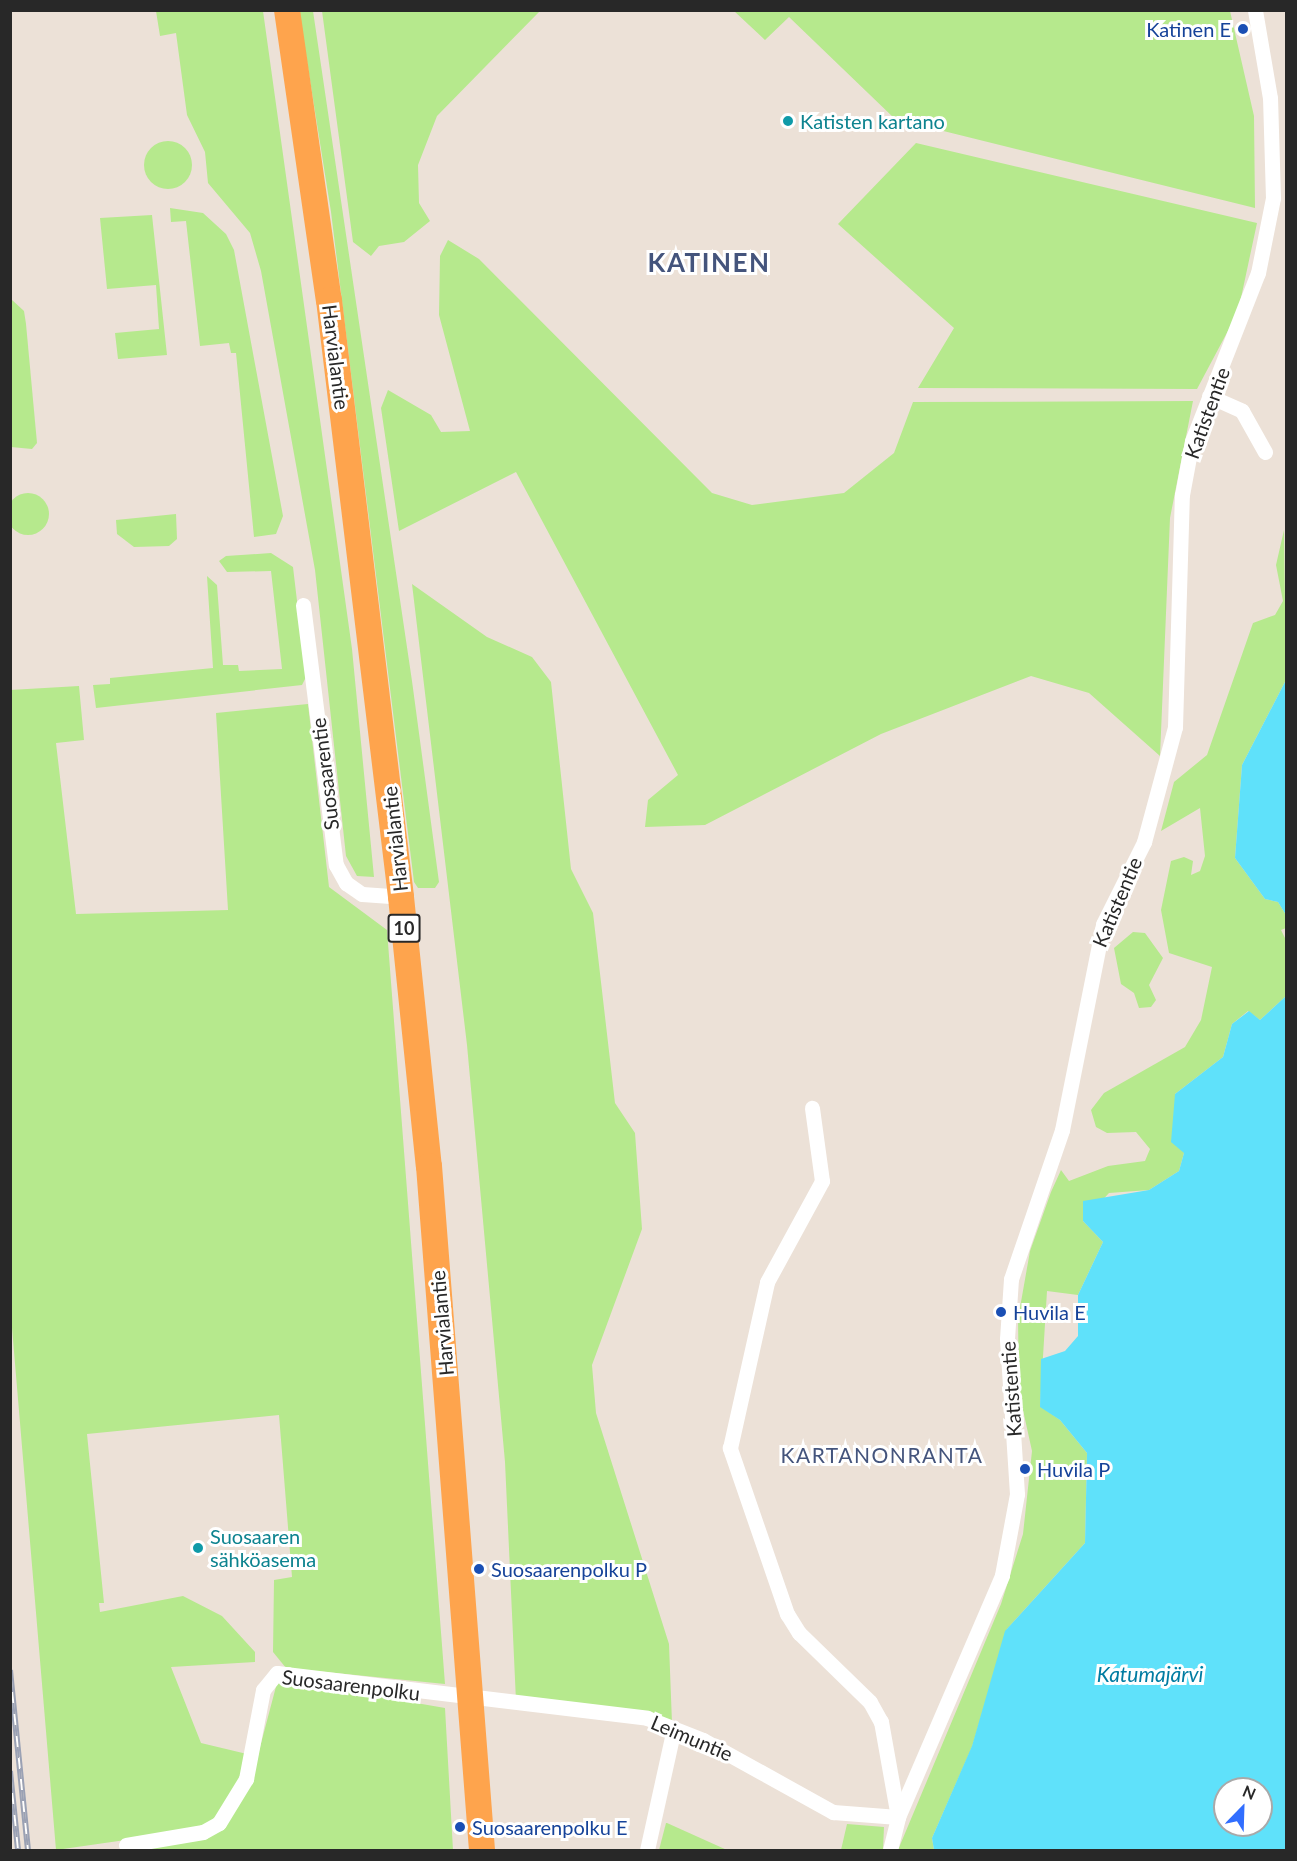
<!DOCTYPE html>
<meta charset="utf-8">
<style>
body{margin:0}
#map{position:relative;width:1297px;height:1861px;overflow:hidden;background:#ece1d7;font-family:Lato,sans-serif}
div>[style]{position:absolute}
.green>*{inset:0;background:#b6e98d}
.round{border-radius:50%}
.water>*{inset:0;background:#5fe1fa}
.minor>*{height:15px;margin:-7.5px;padding:0 7.5px;transform-origin:7.5px;border-radius:7.5px;background:#fff}
.trunk>*{height:26px;margin:-13px;padding:0 13px;transform-origin:13px;border-radius:13px;background:#fea44d}
.rail>*{height:6px;margin-top:-3px;transform-origin:0;background:repeating-linear-gradient(90deg,#fff 0 11px,#9aa1b4 0 22px);box-sizing:border-box;border-block:2px solid #9aa1b4}
.dots>*{width:16px;height:16px;translate:-50% -50%;box-sizing:border-box;border:3px solid #fff;border-radius:50%}
span{translate:-50% -50%;white-space:nowrap;text-align:center;line-height:1.15;-webkit-text-stroke:6px #fff;paint-order:stroke}
.shield-label span{padding:2px 4px;background:#fff;border:2px solid;border-radius:4px;-webkit-text-stroke-width:0}
.shield-label{font-size:18px;color:#282828;font-weight:700}
.transit-label{font-size:20px;color:#164399}
.right{translate:-100% -50%;text-align:right}
.left{translate:0 -50%;text-align:left}
.culture-label{font-size:20px;color:#0d838f}
.street-label{font-size:20px;color:#282828}
.neighbourhood-label{font-size:21px;color:#44547c;letter-spacing:1.5px}
.water-label{font-size:21px;color:#017ca2;font-style:italic}
.district-label{font-size:26px;color:#44547c;font-weight:700;letter-spacing:1.5px}
.frame{position:absolute;inset:0;border:12px solid #282828;pointer-events:none}
.north{position:absolute;left:1213px;top:1777px;width:60px;height:60px;box-sizing:border-box;background:#fff;border:2px solid #a9a9a9;border-radius:50%;rotate:23deg;font-size:16px;font-weight:700;line-height:24px;text-align:center;color:#282828}
.north::after{content:'';display:block;margin:auto;width:21px;height:27px;background:#316eff;clip-path:polygon(50% 0,100% 100%,50% 72%,0 100%)}
</style>
<div id="map">
<div class="green">
<i style="clip-path:polygon(156px 11px,263px 11px,352px 649px,374px 877px,357px 876px,346px 856px,315px 570px,261px 271px,250px 233px,208px 183px,205px 152px,187px 115px,176px 33px,160px 36px)"></i>
<i style="clip-path:polygon(299px 11px,313px 11px,412px 681px,439px 882px,435px 888px,418px 888px,414px 882px,331px 212px)"></i>
<i style="clip-path:polygon(322px 11px,540px 11px,437px 116px,418px 165px,419px 203px,430px 221px,404px 242px,379px 246px,371px 256px,353px 242px)"></i>
<i style="clip-path:polygon(734px 11px,1230px 11px,1254px 116px,1255px 208px,895px 119px,789px 17px,765px 40px)"></i>
<i class="round" style="left:144px;top:141px;width:48px;height:48px"></i>
<i style="clip-path:polygon(916px 143px,1257px 223px,1238px 312px,1197px 389px,918px 388px,954px 328px,838px 224px)"></i>
<i style="clip-path:polygon(170px 208px,203px 213px,226px 234px,234px 250px,283px 516px,276px 534px,254px 537px,236px 353px,231px 353px,229px 343px,200px 346px,186px 221px,171px 222px)"></i>
<i style="clip-path:polygon(152px 215px,167px 355px,118px 359px,115px 333px,159px 329px,156px 285px,107px 289px,100px 218px)"></i>
<i style="clip-path:polygon(448px 240px,479px 259px,712px 493px,752px 505px,844px 493px,894px 453px,913px 402px,1193px 401px,1170px 518px,1160px 756px,1089px 693px,1031px 676px,881px 734px,705px 825px,645px 827px,648px 800px,678px 775px,516px 472px,399px 531px,381px 408px,388px 390px,431px 415px,441px 432px,470px 431px,439px 315px,440px 256px)"></i>
<i style="clip-path:polygon(11px 299px,24px 311px,26px 324px,37px 443px,32px 449px,11px 447px)"></i>
<i class="round" style="left:7px;top:493px;width:42px;height:42px"></i>
<i style="clip-path:polygon(176px 514px,177px 539px,169px 546px,134px 547px,117px 534px,116px 520px)"></i>
<i style="clip-path:polygon(1284px 530px,1286px 680px,1242px 765px,1235px 858px,1265px 899px,1278px 902px,1286px 915px,1286px 928px,1281px 930px,1286px 940px,1286px 996px,1260px 1020px,1248px 1011px,1232px 1024px,1223px 1057px,1175px 1094px,1184px 1153px,1179px 1171px,1149px 1190px,1109px 1193px,1083px 1221px,1103px 1242px,1078px 1295px,1047px 1291px,1040px 1406px,1060px 1420px,1087px 1453px,1085px 1543px,1007px 1629px,972px 1747px,932px 1838px,934px 1850px,898px 1850px,1001px 1604px,1023px 1534px,1032px 1451px,1019px 1392px,1018px 1319px,1030px 1251px,1051px 1192px,1061px 1170px,1069px 1181px,1108px 1166px,1145px 1161px,1150px 1149px,1136px 1132px,1107px 1133px,1096px 1127px,1091px 1110px,1104px 1093px,1185px 1047px,1201px 1020px,1212px 967px,1169px 953px,1161px 910px,1171px 861px,1184px 857px,1193px 861px,1191px 875px,1200px 871px,1205px 856px,1200px 808px,1161px 831px,1174px 782px,1207px 755px,1253px 623px,1275px 615px,1283px 601px,1276px 565px)"></i>
<i style="clip-path:polygon(271px 553px,293px 567px,306px 677px,302px 685px,96px 708px,93px 685px,110px 684px,110px 678px,213px 668px,207px 576px,217px 585px,223px 665px,238px 665px,239px 671px,282px 669px,271px 571px,227px 572px,219px 561px,226px 556px)"></i>
<i style="clip-path:polygon(412px 584px,487px 637px,532px 657px,551px 682px,571px 869px,593px 913px,615px 1103px,635px 1133px,642px 1229px,592px 1365px,596px 1413px,669px 1644px,672px 1723px,516px 1701px,505px 1462px,467px 1045px)"></i>
<i style="clip-path:polygon(79px 686px,84px 740px,56px 743px,76px 914px,228px 910px,216px 713px,308px 704px,329px 887px,387px 930px,445px 1684px,286px 1668px,273px 1652px,274px 1580px,292px 1577px,279px 1415px,87px 1434px,104px 1603px,99px 1603px,100px 1612px,183px 1596px,222px 1616px,255px 1652px,255px 1662px,171px 1667px,201px 1743px,247px 1754px,232px 1802px,202px 1829px,56px 1850px,11px 1316px,10px 690px)"></i>
<i style="clip-path:polygon(1133px 932px,1145px 933px,1163px 958px,1149px 985px,1156px 1000px,1151px 1007px,1139px 1008px,1134px 993px,1121px 984px,1114px 948px)"></i>
<i style="clip-path:polygon(278px 1679px,445px 1708px,453px 1850px,129px 1850px,222px 1830px,251px 1781px)"></i>
<i style="clip-path:polygon(666px 1823px,667px 1823px,727px 1850px,659px 1850px)"></i>
<i style="clip-path:polygon(847px 1824px,884px 1827px,883px 1850px,841px 1850px)"></i>
</div>
<div class="water">
<i style="clip-path:polygon(1286px 680px,1286px 915px,1278px 902px,1265px 899px,1235px 858px,1242px 765px)"></i>
<i style="clip-path:polygon(evenodd,1286px 996px,1286px 1850px,934px 1850px,932px 1838px,972px 1746px,1005px 1631px,1085px 1543px,1087px 1453px,1060px 1420px,1040px 1407px,1041px 1359px,1065px 1351px,1078px 1336px,1078px 1295px,1103px 1242px,1083px 1221px,1083px 1201px,1149px 1190px,1179px 1171px,1184px 1153px,1171px 1142px,1175px 1094px,1223px 1057px,1232px 1024px,1249px 1011px,1260px 1020px,1286px 996px,1225px 1789px,1261px 1789px,1261px 1825px,1225px 1825px,1225px 1789px)"></i>
</div>
<div class="minor">
<i style="left:1209px;top:396px;width:36px;rotate:24deg"></i>
<i style="left:1242px;top:411px;width:47px;rotate:60.7deg"></i>
<i style="left:303px;top:605px;width:262px;rotate:82.8deg"></i>
<i style="left:336px;top:865px;width:21px;rotate:61deg"></i>
<i style="left:346px;top:883px;width:19px;rotate:35deg"></i>
<i style="left:362px;top:894px;width:39px;rotate:4deg"></i>
<i style="left:126px;top:1845px;width:78px;rotate:-9.6deg"></i>
<i style="left:203px;top:1832px;width:18px;rotate:-29deg"></i>
<i style="left:219px;top:1823px;width:52px;rotate:-58.5deg"></i>
<i style="left:246px;top:1779px;width:91px;rotate:-79.2deg"></i>
<i style="left:263px;top:1690px;width:22px;rotate:-51deg"></i>
<i style="left:277px;top:1673px;width:373px;rotate:6.9deg"></i>
<i style="left:647px;top:1718px;width:60px;rotate:21.4deg"></i>
<i style="left:703px;top:1740px;width:149px;rotate:29deg"></i>
<i style="left:833px;top:1812px;width:65px;rotate:4.4deg"></i>
<i style="left:898px;top:1817px;width:97px;rotate:-100.1deg"></i>
<i style="left:881px;top:1722px;width:23px;rotate:-119deg"></i>
<i style="left:870px;top:1702px;width:99px;rotate:-135.8deg"></i>
<i style="left:799px;top:1633px;width:22px;rotate:-122deg"></i>
<i style="left:787px;top:1614px;width:176px;rotate:-109deg"></i>
<i style="left:730px;top:1448px;width:170px;rotate:-77.4deg"></i>
<i style="left:767px;top:1282px;width:115px;rotate:-61.4deg"></i>
<i style="left:822px;top:1181px;width:74px;rotate:-97.8deg"></i>
<i style="left:647px;top:1850px;width:125px;rotate:-77.5deg"></i>
<i style="left:890px;top:1850px;width:34px;rotate:-76deg"></i>
<i style="left:898px;top:1817px;width:263px;rotate:-66.7deg"></i>
<i style="left:1002px;top:1575px;width:82px;rotate:-79.5deg"></i>
<i style="left:1017px;top:1494px;width:155px;rotate:-93.7deg"></i>
<i style="left:1007px;top:1339px;width:60px;rotate:-86.2deg"></i>
<i style="left:1011px;top:1279px;width:157px;rotate:-71.1deg"></i>
<i style="left:1062px;top:1130px;width:210px;rotate:-78.7deg"></i>
<i style="left:1103px;top:924px;width:92px;rotate:-63.4deg"></i>
<i style="left:1144px;top:842px;width:119px;rotate:-74.9deg"></i>
<i style="left:1175px;top:727px;width:232px;rotate:-88.3deg"></i>
<i style="left:1182px;top:495px;width:55px;rotate:-79.5deg"></i>
<i style="left:1192px;top:441px;width:180px;rotate:-68.6deg"></i>
<i style="left:1258px;top:273px;width:76px;rotate:-78.7deg"></i>
<i style="left:1273px;top:198px;width:100px;rotate:-91.7deg"></i>
<i style="left:1270px;top:98px;width:89px;rotate:-99.7deg"></i>
</div>
<div class="trunk">
<i style="left:287px;top:10px;width:293px;rotate:81.8deg"></i>
<i style="left:329px;top:300px;width:601px;rotate:83.12deg"></i>
<i style="left:401px;top:897px;width:270px;rotate:84.1deg"></i>
<i style="left:429px;top:1166px;width:686px;rotate:85.57deg"></i>
</div>
<div class="rail">
<i style="left:10px;top:1670px;width:181px;rotate:84.3deg"></i>
<i style="left:10px;top:1771px;width:79px;rotate:84.2deg"></i>
</div>
<div class="dots">
<i style="left:1243px;top:29px;background:#1a4fb4"></i>
<i style="left:788px;top:121px;background:#0f9aa8"></i>
<i style="left:1001px;top:1312px;background:#1a4fb4"></i>
<i style="left:1025px;top:1469px;background:#1a4fb4"></i>
<i style="left:198px;top:1548px;background:#0f9aa8"></i>
<i style="left:479px;top:1569px;background:#1a4fb4"></i>
<i style="left:460px;top:1827px;background:#1a4fb4"></i>
</div>
<div class="shield-label">
<span style="left:404px;top:928px">10</span>
</div>
<div class="transit-label">
<span class="right" style="left:1231px;top:29px">Katinen E</span>
<span class="left" style="left:1013px;top:1312px">Huvila E</span>
<span class="left" style="left:1037px;top:1469px">Huvila P</span>
<span class="left" style="left:491px;top:1569px">Suosaarenpolku P</span>
<span class="left" style="left:472px;top:1827px">Suosaarenpolku E</span>
</div>
<div class="culture-label">
<span class="left" style="left:800px;top:121px">Katisten kartano</span>
<span class="left" style="left:210px;top:1548px">Suosaaren<br>sähköasema</span>
</div>
<div class="street-label">
<span style="left:336px;top:357px;rotate:83deg">Harvialantie</span>
<span style="left:1207px;top:413px;rotate:-70deg">Katistentie</span>
<span style="left:325px;top:774px;rotate:-97deg">Suosaarentie</span>
<span style="left:395px;top:839px;rotate:-96deg">Harvialantie</span>
<span style="left:1117px;top:902px;rotate:-67deg">Katistentie</span>
<span style="left:442px;top:1323px;rotate:-95deg">Harvialantie</span>
<span style="left:1011px;top:1389px;rotate:-94deg">Katistentie</span>
<span style="left:351px;top:1685px;rotate:7deg">Suosaarenpolku</span>
<span style="left:692px;top:1738px;rotate:23deg">Leimuntie</span>
</div>
<div class="neighbourhood-label">
<span style="left:882px;top:1455px">KARTANONRANTA</span>
</div>
<div class="water-label">
<span style="left:1150px;top:1674px">Katumajärvi</span>
</div>
<div class="district-label">
<span style="left:709px;top:263px">KATINEN</span>
</div>
<div class="frame"></div>
<div class="north">N</div>
</div>
